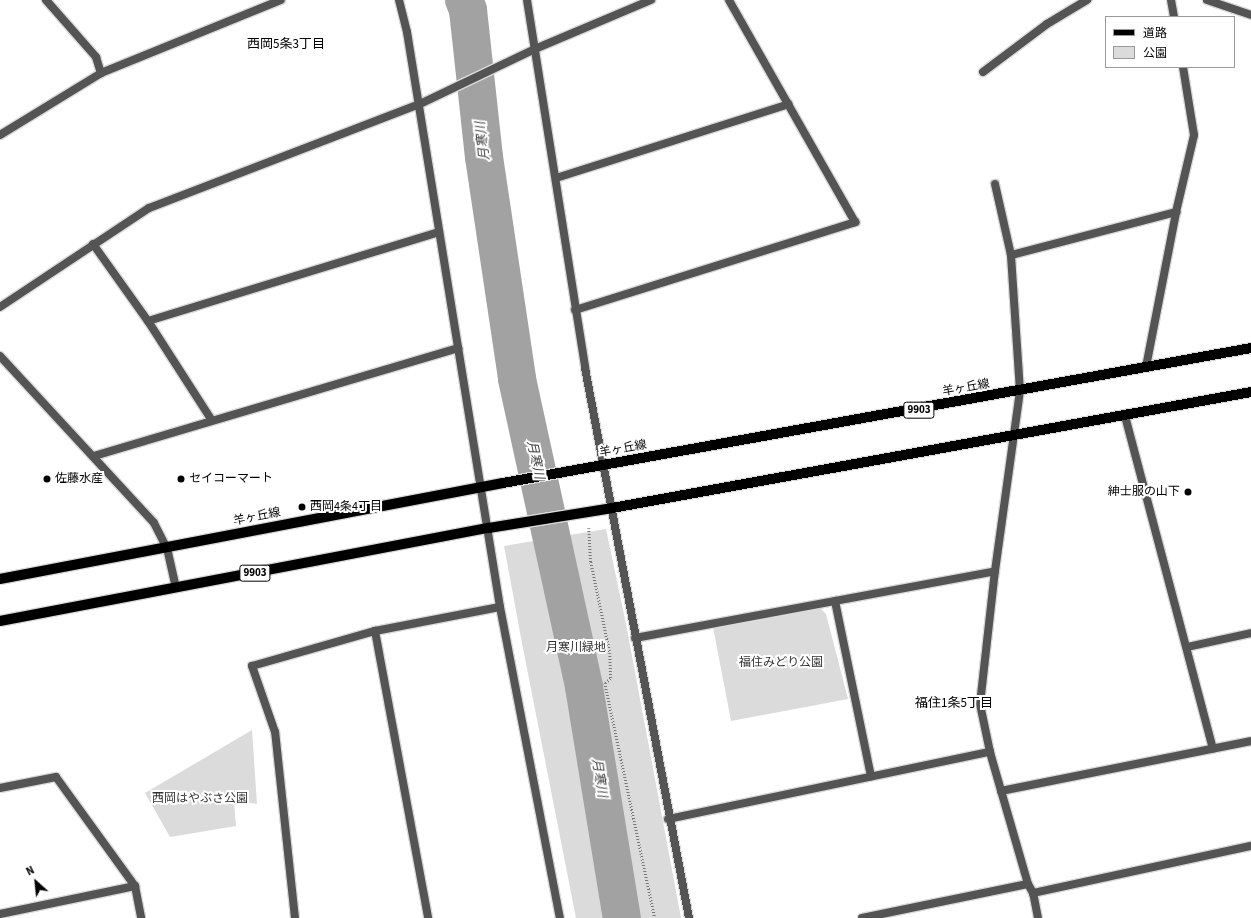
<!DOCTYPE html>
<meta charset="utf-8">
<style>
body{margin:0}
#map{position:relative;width:1251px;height:918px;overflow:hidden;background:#fff;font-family:"Source Sans 3","Noto Sans JP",sans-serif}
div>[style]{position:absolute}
.green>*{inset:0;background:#dbdbdb}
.river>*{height:38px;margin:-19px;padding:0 19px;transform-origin:19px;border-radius:19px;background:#a2a2a2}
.path>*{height:2.5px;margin-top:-1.25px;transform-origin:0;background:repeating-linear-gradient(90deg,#767676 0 1px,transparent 0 3px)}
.roads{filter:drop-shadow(1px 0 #dbdbdb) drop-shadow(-1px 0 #dbdbdb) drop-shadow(0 1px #dbdbdb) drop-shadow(0 -1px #dbdbdb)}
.minor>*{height:8px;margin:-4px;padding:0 4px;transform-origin:4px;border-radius:4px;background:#545454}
.primary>*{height:10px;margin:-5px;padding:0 5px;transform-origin:5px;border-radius:5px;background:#000}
.dots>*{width:11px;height:11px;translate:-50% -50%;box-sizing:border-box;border:2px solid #fff;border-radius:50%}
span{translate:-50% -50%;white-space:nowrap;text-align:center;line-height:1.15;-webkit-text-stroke:4px #fff;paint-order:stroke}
.shield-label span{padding:1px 3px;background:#fff;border:1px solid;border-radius:3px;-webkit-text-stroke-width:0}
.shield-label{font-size:11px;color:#000;font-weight:700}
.street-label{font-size:12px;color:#000}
.poi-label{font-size:12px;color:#000}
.left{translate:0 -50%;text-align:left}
.right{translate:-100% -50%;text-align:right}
.park-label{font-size:12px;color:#323232}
.neighbourhood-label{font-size:13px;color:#000}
.water-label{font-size:13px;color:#434343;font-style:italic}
.legend{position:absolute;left:1105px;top:16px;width:130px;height:52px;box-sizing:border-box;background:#fff;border:1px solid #999;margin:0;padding:5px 7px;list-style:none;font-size:12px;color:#000}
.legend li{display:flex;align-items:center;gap:8px;height:20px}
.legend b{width:20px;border:1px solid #999}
.north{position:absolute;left:16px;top:862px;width:40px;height:40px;-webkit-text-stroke:3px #fff;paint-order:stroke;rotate:333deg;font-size:11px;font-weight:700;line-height:16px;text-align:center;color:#000}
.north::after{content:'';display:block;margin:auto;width:14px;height:18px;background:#000;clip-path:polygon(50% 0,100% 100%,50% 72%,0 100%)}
</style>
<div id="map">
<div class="green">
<i style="clip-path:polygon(606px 529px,626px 624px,681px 918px,576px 918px,522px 643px,504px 546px)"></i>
<i style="clip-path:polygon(819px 607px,826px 614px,848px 699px,731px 721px,713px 627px)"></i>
<i style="clip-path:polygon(252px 730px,257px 804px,234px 801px,236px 826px,170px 837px,145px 793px)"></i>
</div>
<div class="river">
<i style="left:464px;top:0;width:11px;rotate:68deg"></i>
<i style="left:468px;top:10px;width:148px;rotate:83.8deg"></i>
<i style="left:484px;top:157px;width:224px;rotate:81.5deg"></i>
<i style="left:517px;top:379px;width:315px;rotate:77.7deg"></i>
<i style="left:584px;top:687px;width:234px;rotate:80.7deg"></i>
</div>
<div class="path">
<i style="left:589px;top:528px;width:34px;rotate:87deg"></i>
<i style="left:591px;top:562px;width:93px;rotate:78.2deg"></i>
<i style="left:610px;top:653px;width:26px;rotate:88deg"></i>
<i style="left:611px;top:679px;width:7px;rotate:146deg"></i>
<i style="left:605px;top:683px;width:240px;rotate:78deg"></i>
</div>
<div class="roads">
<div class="minor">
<i style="left:46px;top:0;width:76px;rotate:48.7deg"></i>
<i style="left:96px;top:57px;width:17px;rotate:73deg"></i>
<i style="left:399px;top:0;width:33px;rotate:76deg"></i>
<i style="left:407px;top:32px;width:582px;rotate:80.81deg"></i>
<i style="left:500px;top:607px;width:317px;rotate:79.1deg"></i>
<i style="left:527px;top:0;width:373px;rotate:81deg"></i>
<i style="left:585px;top:368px;width:560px;rotate:79.29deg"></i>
<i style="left:1171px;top:0;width:17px;rotate:80deg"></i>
<i style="left:1207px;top:0;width:46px;rotate:18.8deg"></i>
<i style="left:983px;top:72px;width:80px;rotate:-36.9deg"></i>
<i style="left:1047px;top:24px;width:47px;rotate:-31deg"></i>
<i style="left:0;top:135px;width:119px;rotate:-31.5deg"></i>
<i style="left:101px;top:73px;width:194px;rotate:-22.1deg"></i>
<i style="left:556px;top:178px;width:244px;rotate:-17.6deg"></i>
<i style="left:995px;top:184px;width:73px;rotate:77.3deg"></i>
<i style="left:93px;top:244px;width:95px;rotate:54.5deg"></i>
<i style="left:148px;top:321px;width:304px;rotate:-17deg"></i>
<i style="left:0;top:307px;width:179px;rotate:-33.6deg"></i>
<i style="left:149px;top:208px;width:288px;rotate:-21deg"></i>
<i style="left:418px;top:105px;width:130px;rotate:-25.6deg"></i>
<i style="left:535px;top:49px;width:126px;rotate:-22.9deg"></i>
<i style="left:575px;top:310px;width:294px;rotate:-17.4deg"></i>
<i style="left:855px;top:222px;width:255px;rotate:-119.6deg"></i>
<i style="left:148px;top:321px;width:117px;rotate:57.3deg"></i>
<i style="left:0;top:356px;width:227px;rotate:47.3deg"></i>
<i style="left:154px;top:523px;width:28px;rotate:63deg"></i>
<i style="left:167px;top:548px;width:41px;rotate:77.3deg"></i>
<i style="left:1146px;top:367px;width:158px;rotate:-79deg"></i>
<i style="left:1176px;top:212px;width:79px;rotate:-76.8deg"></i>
<i style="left:1194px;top:135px;width:69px;rotate:-99.2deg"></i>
<i style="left:1125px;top:416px;width:344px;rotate:75.2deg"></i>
<i style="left:94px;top:456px;width:380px;rotate:-16.5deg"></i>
<i style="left:835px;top:601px;width:179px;rotate:78.4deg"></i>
<i style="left:375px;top:631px;width:292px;rotate:79.5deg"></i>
<i style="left:635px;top:638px;width:366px;rotate:-10.5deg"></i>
<i style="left:1187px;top:647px;width:66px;rotate:-12.3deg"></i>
<i style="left:0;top:788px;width:57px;rotate:-11.1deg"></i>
<i style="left:56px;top:777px;width:135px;rotate:54.1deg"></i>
<i style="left:135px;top:886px;width:33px;rotate:79deg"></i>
<i style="left:1001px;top:791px;width:255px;rotate:-11.3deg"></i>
<i style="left:668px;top:819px;width:329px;rotate:-11.8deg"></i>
<i style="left:1033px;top:893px;width:223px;rotate:-12.2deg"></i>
<i style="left:0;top:914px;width:138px;rotate:-11.7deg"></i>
<i style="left:295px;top:918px;width:187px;rotate:-96.1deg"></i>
<i style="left:275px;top:732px;width:70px;rotate:-109.2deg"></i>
<i style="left:252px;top:666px;width:128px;rotate:-15.9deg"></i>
<i style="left:375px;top:631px;width:127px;rotate:-10.9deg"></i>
<i style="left:862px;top:918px;width:169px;rotate:-11.6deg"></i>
<i style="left:1038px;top:918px;width:25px;rotate:-101deg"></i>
<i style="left:1033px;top:893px;width:10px;rotate:-119deg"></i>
<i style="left:1028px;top:884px;width:137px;rotate:-106.1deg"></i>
<i style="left:990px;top:752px;width:49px;rotate:-101.8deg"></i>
<i style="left:980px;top:704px;width:134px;rotate:-83.6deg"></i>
<i style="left:995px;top:571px;width:182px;rotate:-82.1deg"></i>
<i style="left:1020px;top:391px;width:136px;rotate:-93.8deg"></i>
<i style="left:1011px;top:255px;width:171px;rotate:-14.6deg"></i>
</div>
<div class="primary">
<i style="left:0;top:579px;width:512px;rotate:-10.81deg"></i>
<i style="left:503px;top:483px;width:760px;rotate:-10.23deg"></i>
<i style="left:0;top:621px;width:498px;rotate:-10.8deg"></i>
<i style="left:489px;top:528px;width:125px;rotate:-9.2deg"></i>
<i style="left:612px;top:508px;width:649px;rotate:-10.29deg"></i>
</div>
</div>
<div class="dots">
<i style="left:47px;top:479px;background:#000"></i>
<i style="left:181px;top:479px;background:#000"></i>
<i style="left:1188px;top:492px;background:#000"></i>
<i style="left:302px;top:507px;background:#000"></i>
</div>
<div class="shield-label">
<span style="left:919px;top:410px">9903</span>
<span style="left:255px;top:573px">9903</span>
</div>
<div class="street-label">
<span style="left:966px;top:388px;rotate:-10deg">羊ヶ丘線</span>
<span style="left:623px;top:449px;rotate:-10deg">羊ヶ丘線</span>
<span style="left:257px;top:517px;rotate:-11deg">羊ヶ丘線</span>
</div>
<div class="poi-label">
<span class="left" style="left:55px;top:479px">佐藤水産</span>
<span class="left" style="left:189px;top:479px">セイコーマート</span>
<span class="right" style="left:1180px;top:492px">紳士服の山下</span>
<span class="left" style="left:310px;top:507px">西岡4条4丁目</span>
</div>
<div class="park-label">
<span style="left:576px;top:648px">月寒川緑地</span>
<span style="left:781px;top:663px">福住みどり公園</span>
<span style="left:200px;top:799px">西岡はやぶさ公園</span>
</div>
<div class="neighbourhood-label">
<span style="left:286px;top:44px">西岡5条3丁目</span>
<span style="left:954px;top:703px">福住1条5丁目</span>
</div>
<div class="water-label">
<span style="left:483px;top:141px;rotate:-97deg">月寒川</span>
<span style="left:535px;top:460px;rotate:78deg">月寒川</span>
<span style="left:599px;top:778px;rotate:81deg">月寒川</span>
</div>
<ul class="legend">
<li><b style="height:5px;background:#000"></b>道路</li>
<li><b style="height:11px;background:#dbdbdb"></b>公園</li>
</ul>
<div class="north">N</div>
</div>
